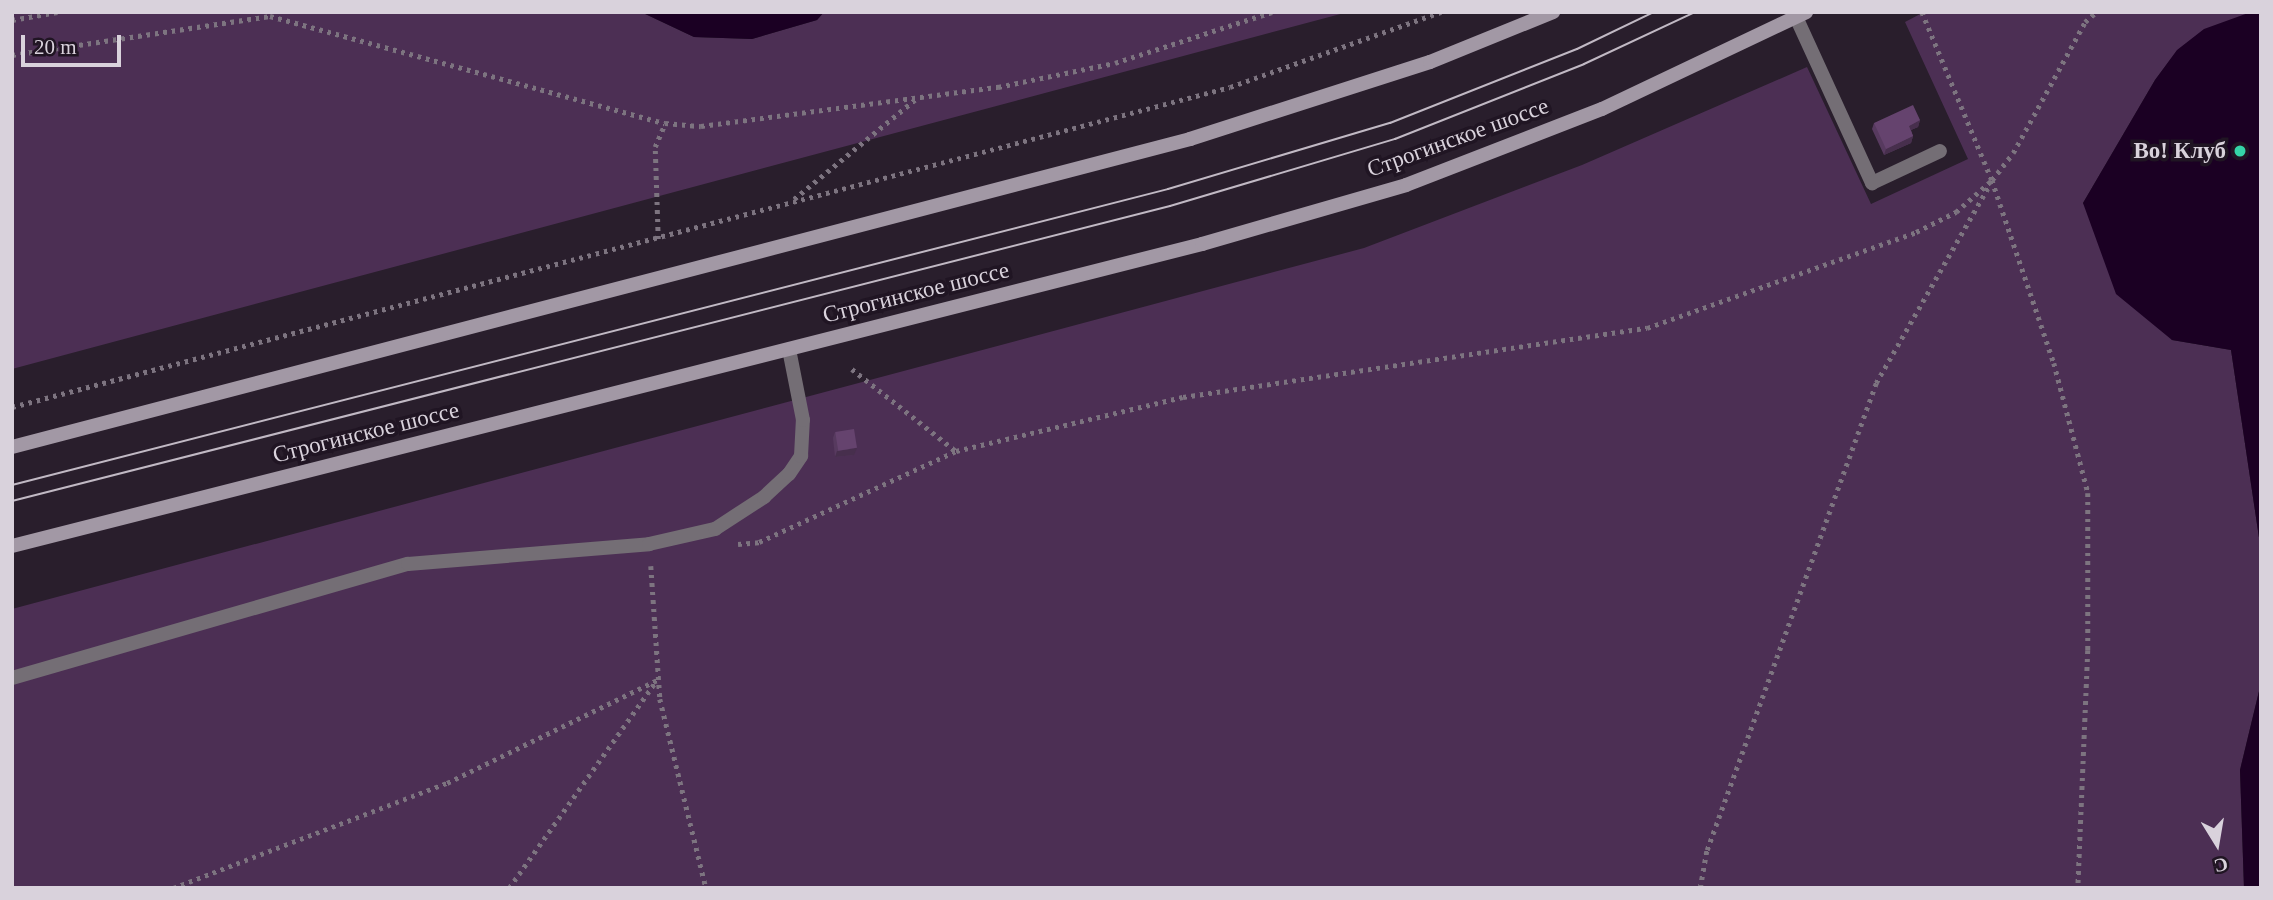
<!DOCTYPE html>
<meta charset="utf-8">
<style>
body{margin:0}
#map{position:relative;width:2273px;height:900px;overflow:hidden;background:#291e2c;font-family:Georgia,serif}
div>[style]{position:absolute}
.green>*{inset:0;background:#4c2f54}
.water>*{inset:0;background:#1b0023}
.path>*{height:4.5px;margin-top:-2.25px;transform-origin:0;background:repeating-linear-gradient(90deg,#7d7480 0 3.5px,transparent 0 8.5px)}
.lane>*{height:14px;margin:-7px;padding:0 7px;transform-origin:7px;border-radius:7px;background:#746e75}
.secondary>*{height:14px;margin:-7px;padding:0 7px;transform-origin:7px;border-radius:7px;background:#a298a5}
.tram>*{height:2px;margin:-1px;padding:0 1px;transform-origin:1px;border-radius:1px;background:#c1b9c4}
.wall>*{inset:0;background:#573a5f}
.shaded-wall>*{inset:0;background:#472f4d}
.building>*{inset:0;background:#65436e;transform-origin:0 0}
.dots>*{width:19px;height:19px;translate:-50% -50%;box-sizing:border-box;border:4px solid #201523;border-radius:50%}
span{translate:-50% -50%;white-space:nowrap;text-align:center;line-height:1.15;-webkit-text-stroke:7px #201523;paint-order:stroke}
.street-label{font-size:23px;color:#d9d2dc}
.poi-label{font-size:23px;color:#d9d2dc;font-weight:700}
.right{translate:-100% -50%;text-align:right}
.frame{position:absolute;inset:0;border:14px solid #d9d2dc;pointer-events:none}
.north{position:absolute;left:2182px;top:809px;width:70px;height:70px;-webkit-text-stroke:5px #201523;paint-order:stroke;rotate:169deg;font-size:19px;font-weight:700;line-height:28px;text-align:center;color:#d9d2dc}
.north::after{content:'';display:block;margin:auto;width:24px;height:32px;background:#d9d2dc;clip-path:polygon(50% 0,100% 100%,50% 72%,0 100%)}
.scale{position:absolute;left:21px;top:35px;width:100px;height:32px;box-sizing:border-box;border:4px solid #d9d2dc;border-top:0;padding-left:9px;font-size:21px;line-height:24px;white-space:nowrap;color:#d9d2dc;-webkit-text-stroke:5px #201523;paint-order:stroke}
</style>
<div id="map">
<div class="green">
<i style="clip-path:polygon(12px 12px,641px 12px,694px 37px,752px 39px,817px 20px,824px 12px,1348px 12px,12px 369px)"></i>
<i style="clip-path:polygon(1924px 12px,2261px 12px,2177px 51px,2155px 80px,2083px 203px,2172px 340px,2231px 350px,2261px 551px,2261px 683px,2240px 770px,2244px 888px,12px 888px,12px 609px,1364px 248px,1582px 165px,1807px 67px,1871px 204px,1968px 159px,1905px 22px)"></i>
</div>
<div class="water">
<i style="clip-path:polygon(641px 12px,824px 12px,817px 20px,752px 39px,694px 37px)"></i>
<i style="clip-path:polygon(2251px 12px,2261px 12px,2261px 551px,2231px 350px,2172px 340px,2116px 294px,2083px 203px,2155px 80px,2177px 50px,2204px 29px)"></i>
<i style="clip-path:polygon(2261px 683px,2261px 888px,2244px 888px,2240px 770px)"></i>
</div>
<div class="path">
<i style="left:1922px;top:12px;width:182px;rotate:67.4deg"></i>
<i style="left:1992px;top:180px;width:193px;rotate:71.3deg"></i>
<i style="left:2054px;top:363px;width:134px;rotate:75.3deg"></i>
<i style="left:2088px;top:493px;width:157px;rotate:90deg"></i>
<i style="left:2088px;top:650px;width:238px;rotate:92.4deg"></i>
<i style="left:12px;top:20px;width:46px;rotate:-10.1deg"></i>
<i style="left:12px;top:55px;width:261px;rotate:-8.6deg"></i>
<i style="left:270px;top:16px;width:409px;rotate:15.2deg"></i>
<i style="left:665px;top:123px;width:36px;rotate:5deg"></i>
<i style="left:701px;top:126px;width:300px;rotate:-7.5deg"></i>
<i style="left:998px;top:87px;width:119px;rotate:-11.6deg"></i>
<i style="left:1115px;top:63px;width:165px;rotate:-18deg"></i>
<i style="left:794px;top:199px;width:159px;rotate:-39.4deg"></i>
<i style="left:658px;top:239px;width:92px;rotate:-91.9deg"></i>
<i style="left:655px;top:147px;width:26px;rotate:-67deg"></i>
<i style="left:852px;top:369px;width:132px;rotate:38.3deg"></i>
<i style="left:12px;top:407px;width:1259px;rotate:-14.72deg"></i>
<i style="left:1230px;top:87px;width:224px;rotate:-19.6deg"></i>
<i style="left:738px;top:544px;width:21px;rotate:-5deg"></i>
<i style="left:759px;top:542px;width:217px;rotate:-24.8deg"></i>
<i style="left:956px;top:451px;width:233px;rotate:-13.4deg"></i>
<i style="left:1183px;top:397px;width:469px;rotate:-8.5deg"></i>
<i style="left:1647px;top:328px;width:286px;rotate:-19.6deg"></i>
<i style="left:1916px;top:232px;width:45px;rotate:-26.6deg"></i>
<i style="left:1956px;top:212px;width:48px;rotate:-41.6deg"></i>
<i style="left:1992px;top:180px;width:34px;rotate:-52deg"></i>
<i style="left:2013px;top:153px;width:149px;rotate:-61.2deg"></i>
<i style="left:2085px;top:22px;width:15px;rotate:-42deg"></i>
<i style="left:651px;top:566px;width:133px;rotate:86.1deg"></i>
<i style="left:660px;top:699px;width:195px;rotate:76.3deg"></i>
<i style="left:173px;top:888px;width:293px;rotate:-21deg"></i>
<i style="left:447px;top:783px;width:234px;rotate:-26.1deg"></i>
<i style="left:509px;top:888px;width:254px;rotate:-54.6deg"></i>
<i style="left:1700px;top:888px;width:39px;rotate:-80deg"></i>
<i style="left:1707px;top:850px;width:497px;rotate:-70.1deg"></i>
<i style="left:1876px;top:383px;width:229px;rotate:-60.2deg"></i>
</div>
<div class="lane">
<i style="left:1796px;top:17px;width:183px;rotate:65.4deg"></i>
<i style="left:1872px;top:183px;width:75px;rotate:-25.2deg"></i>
<i style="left:12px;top:678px;width:412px;rotate:-16.1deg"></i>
<i style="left:408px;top:564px;width:242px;rotate:-4.7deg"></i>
<i style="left:649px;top:544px;width:68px;rotate:-12.8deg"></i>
<i style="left:715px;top:529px;width:59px;rotate:-33.1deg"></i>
<i style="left:764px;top:497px;width:34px;rotate:-43deg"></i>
<i style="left:789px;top:474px;width:22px;rotate:-56deg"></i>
<i style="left:801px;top:456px;width:36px;rotate:-87deg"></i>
<i style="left:803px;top:420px;width:72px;rotate:-101.2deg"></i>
</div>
<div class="secondary">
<i style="left:12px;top:447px;width:1218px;rotate:-14.65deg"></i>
<i style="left:1190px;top:139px;width:252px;rotate:-17.8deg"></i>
<i style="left:1430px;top:62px;width:133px;rotate:-22.1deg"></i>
<i style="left:12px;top:546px;width:1228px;rotate:-14.24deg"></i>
<i style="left:1202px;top:244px;width:212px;rotate:-16.1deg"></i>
<i style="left:1406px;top:185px;width:210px;rotate:-21.2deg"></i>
<i style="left:1602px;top:109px;width:226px;rotate:-25.4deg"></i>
</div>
<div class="tram">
<i style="left:12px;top:485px;width:1193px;rotate:-14.36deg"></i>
<i style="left:1168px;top:189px;width:232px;rotate:-16.6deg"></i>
<i style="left:1390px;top:123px;width:201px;rotate:-21.6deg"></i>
<i style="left:1577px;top:49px;width:85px;rotate:-25.7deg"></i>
<i style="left:12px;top:501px;width:1195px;rotate:-14.29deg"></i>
<i style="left:1170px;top:206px;width:235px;rotate:-16.6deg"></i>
<i style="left:1395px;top:139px;width:203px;rotate:-21.6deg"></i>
<i style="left:1584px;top:64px;width:123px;rotate:-25.1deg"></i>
</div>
<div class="wall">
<i style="clip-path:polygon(1920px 120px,1918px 127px,1911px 130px,1913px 136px,1911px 143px,1884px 155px,1872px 129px,1874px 123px)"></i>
<i style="clip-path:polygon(835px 432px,854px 455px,835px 457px,833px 438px)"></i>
</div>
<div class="shaded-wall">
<i style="clip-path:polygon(1920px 120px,1918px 127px,1906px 132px,1909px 126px)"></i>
<i style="clip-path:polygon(1913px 136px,1911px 143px,1884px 155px,1886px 149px)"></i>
<i style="clip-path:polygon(857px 448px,854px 455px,835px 457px,837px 451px)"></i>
</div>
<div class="building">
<i style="clip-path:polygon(1913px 105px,1920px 120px,1909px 126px,1913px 136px,1886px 149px,1874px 123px)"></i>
<i style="left:854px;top:429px;width:19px;height:19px;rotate:81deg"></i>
</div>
<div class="dots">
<i style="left:2240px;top:151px;background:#35d4a7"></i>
</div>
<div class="street-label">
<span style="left:1458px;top:138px;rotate:-20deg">Строгинское шоссе</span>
<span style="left:916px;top:293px;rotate:-14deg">Строгинское шоссе</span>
<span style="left:366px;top:433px;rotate:-14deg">Строгинское шоссе</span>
</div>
<div class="poi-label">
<span class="right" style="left:2226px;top:151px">Во! Клуб</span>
</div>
<div class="frame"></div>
<div class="north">С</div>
<div class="scale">20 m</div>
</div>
